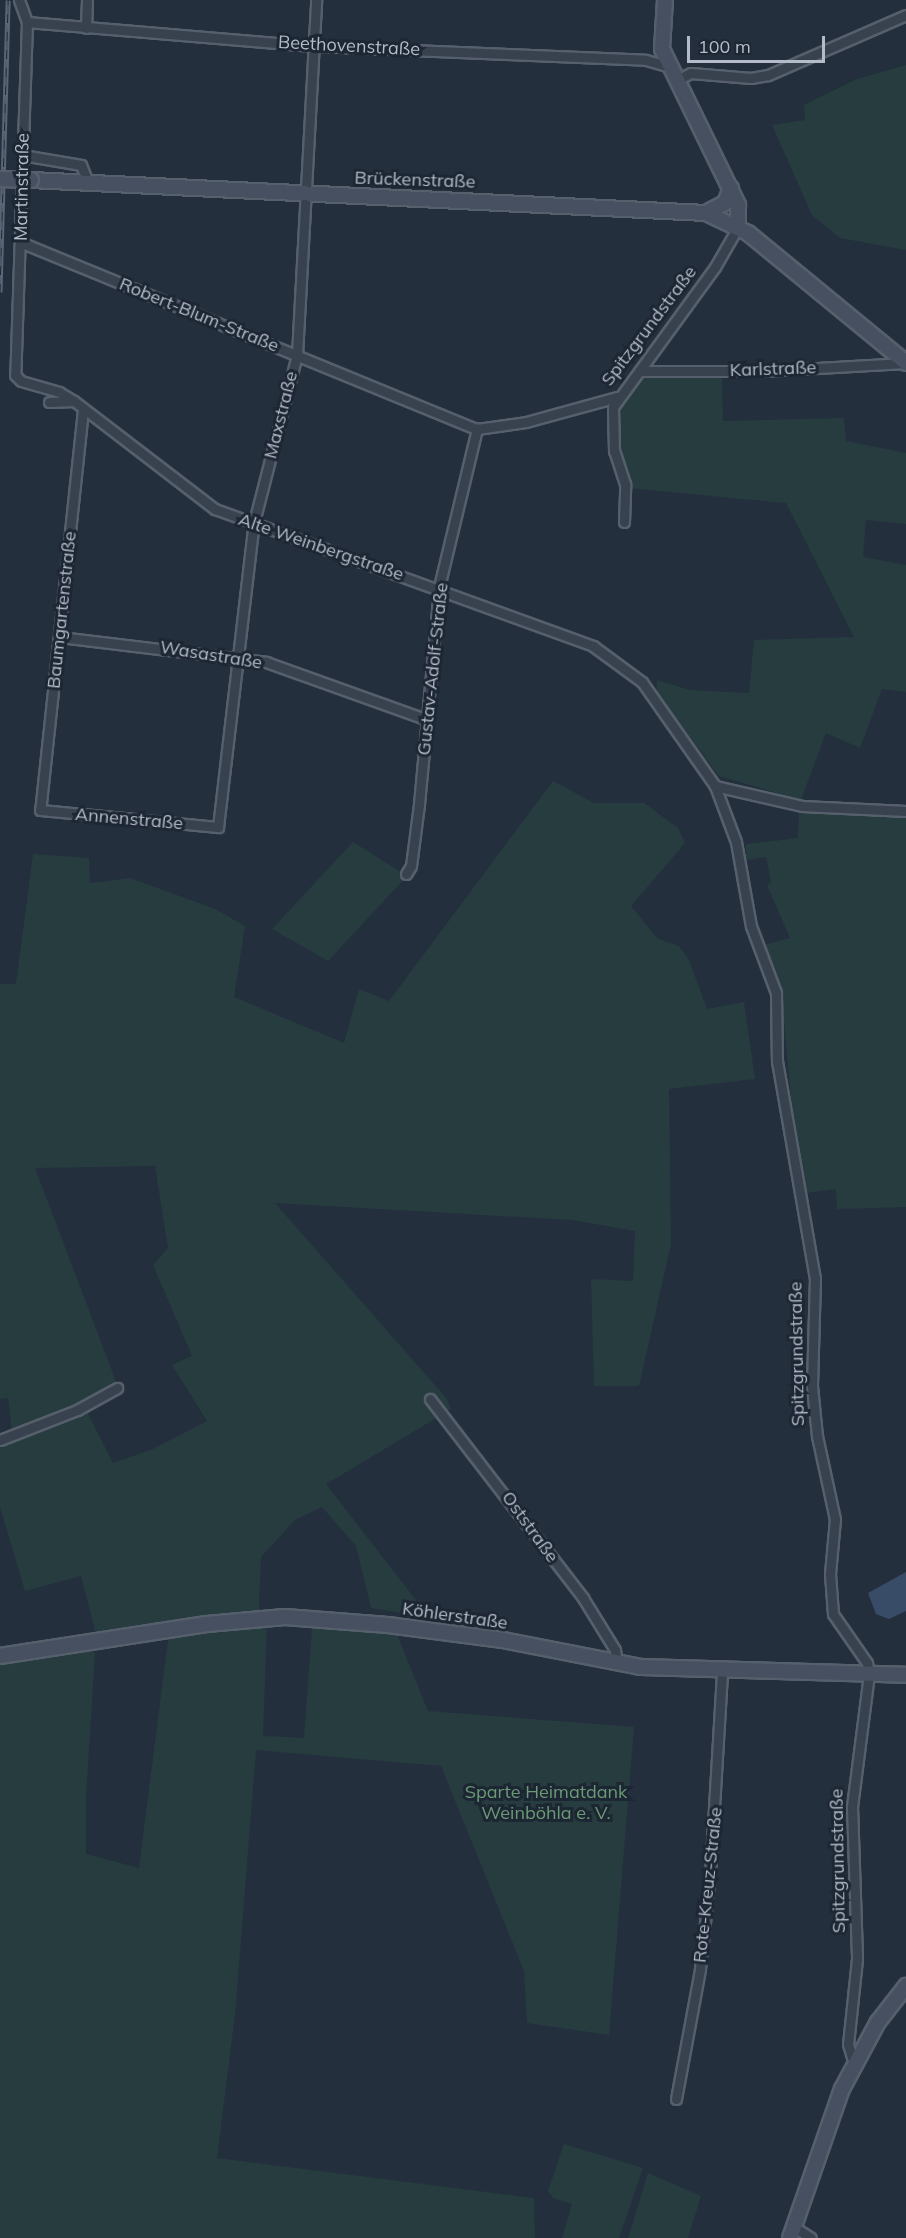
<!DOCTYPE html>
<meta charset="utf-8">
<style>
body{margin:0}
#map{position:relative;width:906px;height:2238px;overflow:hidden;background:#242f3e;font-family:Mulish,sans-serif}
div>[style]{position:absolute}
.green>*{inset:0;background:#263c3f}
.water>*{inset:0;background:#394c67}
.stream>*{height:3px;margin:-1.5px;padding:0 1.5px;transform-origin:1.5px;border-radius:1.5px;background:#394c67}
.roads{filter:drop-shadow(2px 0 #565f6c) drop-shadow(-2px 0 #565f6c) drop-shadow(0 2px #565f6c) drop-shadow(0 -2px #565f6c)}
.street>*{height:9px;margin:-4.5px;padding:0 4.5px;transform-origin:4.5px;border-radius:4.5px;background:#38414e}
.secondary>*{height:14px;margin:-7px;padding:0 7px;transform-origin:7px;border-radius:7px;background:#465061}
.rail>*{height:5px;margin-top:-2.5px;transform-origin:0;background:repeating-linear-gradient(90deg,#1d2633 0 9px,#5a6575 0 18px);box-sizing:border-box;border-block:2px solid #5a6575}
.bridges{filter:drop-shadow(2px 0 #565f6c) drop-shadow(-2px 0 #565f6c) drop-shadow(0 2px #565f6c) drop-shadow(0 -2px #565f6c)}
.secondary-bridge>*{height:14px;margin:-7px;padding:0 7px;transform-origin:7px;border-radius:7px;background:#465061}
span{translate:-50% -50%;white-space:nowrap;text-align:center;line-height:1.15;-webkit-text-stroke:6px #1d2633;paint-order:stroke}
.street-label{font-size:18px;color:#b4bcc9}
.park-label{font-size:18px;color:#6b9a76}
.scale{position:absolute;left:687px;top:36px;width:138px;height:27px;box-sizing:border-box;border:3px solid #b4bcc9;border-top:0;padding-left:8px;font-size:18px;line-height:21px;white-space:nowrap;color:#b4bcc9;-webkit-text-stroke:4px #1d2633;paint-order:stroke}
</style>
<div id="map">
<div class="green">
<i style="clip-path:polygon(906px 65px,906px 250px,840px 238px,812px 215px,772px 125px,805px 120px,804px 105px,857px 79px)"></i>
<i style="clip-path:polygon(647px 375px,722px 376px,723px 421px,844px 418px,846px 441px,906px 453px,906px 524px,866px 520px,863px 557px,906px 565px,906px 692px,882px 689px,860px 748px,826px 733px,801px 800px,719px 776px,657px 692px,657px 680px,689px 690px,749px 693px,754px 640px,854px 637px,786px 503px,629px 488px,618px 453px,615px 412px,639px 377px)"></i>
<i style="clip-path:polygon(evenodd,553px 781px,594px 803px,644px 803px,678px 828px,685px 843px,631px 906px,658px 939px,679px 946px,689px 960px,707px 1009px,744px 1002px,755px 1079px,669px 1089px,671px 1244px,639px 1386px,594px 1386px,591px 1279px,633px 1281px,635px 1231px,572px 1220px,275px 1203px,447px 1399px,451px 1409px,326px 1484px,429px 1617px,371px 1608px,356px 1546px,322px 1507px,295px 1520px,261px 1557px,259px 1606px,267px 1623px,263px 1736px,304px 1738px,312px 1628px,397px 1634px,428px 1711px,634px 1727px,609px 2035px,527px 2023px,524px 1971px,441px 1766px,256px 1750px,235px 2015px,217px 2158px,534px 2198px,535px 2238px,0 2238px,0 1663px,88px 1648px,95px 1653px,86px 1797px,86px 1854px,139px 1868px,168px 1640px,165px 1621px,96px 1634px,81px 1576px,25px 1591px,0 1507px,0 1444px,13px 1439px,8px 1398px,0 1399px,0 984px,16px 984px,33px 854px,89px 858px,90px 883px,130px 878px,215px 909px,245px 926px,234px 997px,344px 1043px,359px 989px,389px 1001px,553px 781px,155px 1166px,168px 1248px,153px 1265px,192px 1356px,172px 1365px,207px 1421px,153px 1449px,113px 1463px,81px 1400px,117px 1384px,35px 1168px,155px 1166px)"></i>
<i style="clip-path:polygon(799px 809px,906px 817px,906px 1207px,837px 1209px,836px 1189px,806px 1193px,792px 1109px,781px 988px,764px 945px,790px 938px,767px 885px,771px 882px,766px 857px,746px 860px,746px 844px,798px 838px)"></i>
<i style="clip-path:polygon(353px 842px,407px 876px,328px 961px,272px 929px)"></i>
<i style="clip-path:polygon(564px 2144px,643px 2168px,619px 2238px,562px 2238px,572px 2204px,553px 2198px,548px 2191px)"></i>
<i style="clip-path:polygon(648px 2173px,701px 2196px,688px 2238px,628px 2238px)"></i>
</div>
<div class="water">
<i style="clip-path:polygon(906px 1572px,906px 1611px,889px 1619px,876px 1614px,868px 1593px)"></i>
</div>
<div class="stream">
<i style="left:293px;top:1611px;width:194px;rotate:5.9deg"></i>
<i style="left:203px;top:1618px;width:77px;rotate:-5.2deg"></i>
<i style="left:634px;top:1659px;width:26px;rotate:4deg"></i>
</div>
<div class="roads">
<div class="street">
<i style="left:19px;top:0;width:23px;rotate:70deg"></i>
<i style="left:27px;top:22px;width:353px;rotate:91.9deg"></i>
<i style="left:15px;top:375px;width:8px;rotate:45deg"></i>
<i style="left:21px;top:381px;width:40px;rotate:16deg"></i>
<i style="left:59px;top:392px;width:17px;rotate:31deg"></i>
<i style="left:74px;top:401px;width:178px;rotate:37.5deg"></i>
<i style="left:215px;top:509px;width:402px;rotate:19.9deg"></i>
<i style="left:593px;top:646px;width:61px;rotate:36.3deg"></i>
<i style="left:642px;top:682px;width:127px;rotate:54.9deg"></i>
<i style="left:715px;top:786px;width:60px;rotate:69.4deg"></i>
<i style="left:736px;top:842px;width:85px;rotate:79.9deg"></i>
<i style="left:751px;top:926px;width:72px;rotate:69.5deg"></i>
<i style="left:776px;top:993px;width:68px;rotate:89.2deg"></i>
<i style="left:777px;top:1061px;width:220px;rotate:80.1deg"></i>
<i style="left:815px;top:1278px;width:108px;rotate:91.6deg"></i>
<i style="left:812px;top:1386px;width:50px;rotate:84.3deg"></i>
<i style="left:817px;top:1436px;width:85px;rotate:77.8deg"></i>
<i style="left:835px;top:1519px;width:55px;rotate:95.2deg"></i>
<i style="left:830px;top:1574px;width:40px;rotate:85.7deg"></i>
<i style="left:833px;top:1614px;width:60px;rotate:55.2deg"></i>
<i style="left:867px;top:1663px;width:11px;rotate:80deg"></i>
<i style="left:869px;top:1674px;width:133px;rotate:97.3deg"></i>
<i style="left:852px;top:1806px;width:153px;rotate:88.1deg"></i>
<i style="left:857px;top:1959px;width:85px;rotate:96deg"></i>
<i style="left:848px;top:2044px;width:21px;rotate:73deg"></i>
<i style="left:27px;top:22px;width:289px;rotate:4.8deg"></i>
<i style="left:315px;top:46px;width:331px;rotate:2.4deg"></i>
<i style="left:646px;top:60px;width:25px;rotate:16deg"></i>
<i style="left:86px;top:28px;width:28px;rotate:-88deg"></i>
<i style="left:679px;top:79px;width:13px;rotate:-27deg"></i>
<i style="left:691px;top:73px;width:60px;rotate:4.8deg"></i>
<i style="left:751px;top:78px;width:17px;rotate:-10deg"></i>
<i style="left:768px;top:75px;width:150px;rotate:-23.5deg"></i>
<i style="left:22px;top:155px;width:60px;rotate:9.6deg"></i>
<i style="left:81px;top:165px;width:18px;rotate:68deg"></i>
<i style="left:20px;top:242px;width:494px;rotate:22.3deg"></i>
<i style="left:477px;top:429px;width:49px;rotate:-8.1deg"></i>
<i style="left:526px;top:422px;width:94px;rotate:-15.4deg"></i>
<i style="left:640px;top:371px;width:125px"></i>
<i style="left:765px;top:371px;width:140px;rotate:-3.3deg"></i>
<i style="left:49px;top:402px;width:25px;rotate:-2deg"></i>
<i style="left:83px;top:410px;width:402px;rotate:96.1deg"></i>
<i style="left:40px;top:810px;width:179px;rotate:5.5deg"></i>
<i style="left:218px;top:827px;width:307px;rotate:-83.3deg"></i>
<i style="left:254px;top:522px;width:172px;rotate:-75.6deg"></i>
<i style="left:297px;top:355px;width:356px;rotate:-86.9deg"></i>
<i style="left:624px;top:522px;width:38px;rotate:-88deg"></i>
<i style="left:625px;top:484px;width:35px;rotate:-108deg"></i>
<i style="left:614px;top:451px;width:44px;rotate:-91.3deg"></i>
<i style="left:613px;top:407px;width:173px;rotate:-53.9deg"></i>
<i style="left:715px;top:267px;width:46px;rotate:-60.1deg"></i>
<i style="left:60px;top:637px;width:208px;rotate:6.9deg"></i>
<i style="left:266px;top:662px;width:169px;rotate:19.7deg"></i>
<i style="left:715px;top:786px;width:89px;rotate:12.9deg"></i>
<i style="left:802px;top:806px;width:104px;rotate:2.8deg"></i>
<i style="left:406px;top:874px;width:9px;rotate:-58deg"></i>
<i style="left:411px;top:866px;width:63px;rotate:-82.6deg"></i>
<i style="left:419px;top:804px;width:218px;rotate:-84.7deg"></i>
<i style="left:439px;top:587px;width:163px;rotate:-76.5deg"></i>
<i style="left:430px;top:1399px;width:251px;rotate:52.4deg"></i>
<i style="left:583px;top:1598px;width:61px;rotate:58.4deg"></i>
<i style="left:615px;top:1650px;width:13px;rotate:81deg"></i>
<i style="left:0;top:1440px;width:83px;rotate:-21.3deg"></i>
<i style="left:77px;top:1410px;width:46px;rotate:-28.8deg"></i>
<i style="left:676px;top:2099px;width:132px;rotate:-79.5deg"></i>
<i style="left:700px;top:1969px;width:95px;rotate:-83.9deg"></i>
<i style="left:710px;top:1875px;width:205px;rotate:-86.6deg"></i>
<i style="left:794px;top:2227px;width:20px;rotate:33deg"></i>
</div>
<div class="secondary">
<i style="left:665px;top:0;width:49px;rotate:93.5deg"></i>
<i style="left:662px;top:49px;width:174px;rotate:64deg"></i>
<i style="left:738px;top:205px;width:22px;rotate:90deg"></i>
<i style="left:31px;top:180px;width:676px;rotate:2.8deg"></i>
<i style="left:706px;top:213px;width:47px;rotate:25.5deg"></i>
<i style="left:748px;top:233px;width:205px;rotate:39.4deg"></i>
<i style="left:706px;top:213px;width:21px;rotate:-28deg"></i>
<i style="left:725px;top:203px;width:16px;rotate:-68deg"></i>
<i style="left:0;top:1656px;width:209px;rotate:-8.8deg"></i>
<i style="left:207px;top:1624px;width:78px;rotate:-5.1deg"></i>
<i style="left:285px;top:1617px;width:103px;rotate:4.4deg"></i>
<i style="left:388px;top:1625px;width:116px;rotate:7.4deg"></i>
<i style="left:503px;top:1640px;width:140px;rotate:11.1deg"></i>
<i style="left:640px;top:1667px;width:266px;rotate:1.7deg"></i>
<i style="left:790px;top:2238px;width:158px;rotate:-70.8deg"></i>
<i style="left:842px;top:2089px;width:76px;rotate:-61.8deg"></i>
<i style="left:878px;top:2022px;width:46px;rotate:-52.1deg"></i>
</div>
</div>
<div class="rail">
<i style="left:0;top:292px;width:292px;rotate:-88.4deg"></i>
</div>
<div class="bridges">
<div class="secondary-bridge">
<i style="left:0;top:179px;width:31px;rotate:2deg"></i>
</div>
</div>
<div class="street-label">
<span style="left:349px;top:46px;rotate:3deg">Beethovenstraße</span>
<span style="left:415px;top:180px;rotate:2deg">Brückenstraße</span>
<span style="left:22px;top:187px;rotate:-89deg">Martinstraße</span>
<span style="left:199px;top:315px;rotate:22deg">Robert-Blum-Straße</span>
<span style="left:649px;top:326px;rotate:-53deg">Spitzgrundstraße</span>
<span style="left:773px;top:369px;rotate:-2deg">Karlstraße</span>
<span style="left:281px;top:415px;rotate:-76deg">Maxstraße</span>
<span style="left:321px;top:547px;rotate:19deg">Alte Weinbergstraße</span>
<span style="left:62px;top:610px;rotate:-84deg">Baumgartenstraße</span>
<span style="left:211px;top:655px;rotate:9deg">Wasastraße</span>
<span style="left:433px;top:669px;rotate:-84deg">Gustav-Adolf-Straße</span>
<span style="left:129px;top:819px;rotate:5deg">Annenstraße</span>
<span style="left:797px;top:1354px;rotate:-91deg">Spitzgrundstraße</span>
<span style="left:530px;top:1527px;rotate:54deg">Oststraße</span>
<span style="left:455px;top:1616px;rotate:8deg">Köhlerstraße</span>
<span style="left:838px;top:1861px;rotate:-91deg">Spitzgrundstraße</span>
<span style="left:708px;top:1885px;rotate:-84deg">Rote-Kreuz-Straße</span>
</div>
<div class="park-label">
<span style="left:546px;top:1803px">Sparte Heimatdank<br>Weinböhla e. V.</span>
</div>
<div class="scale">100 m</div>
</div>
